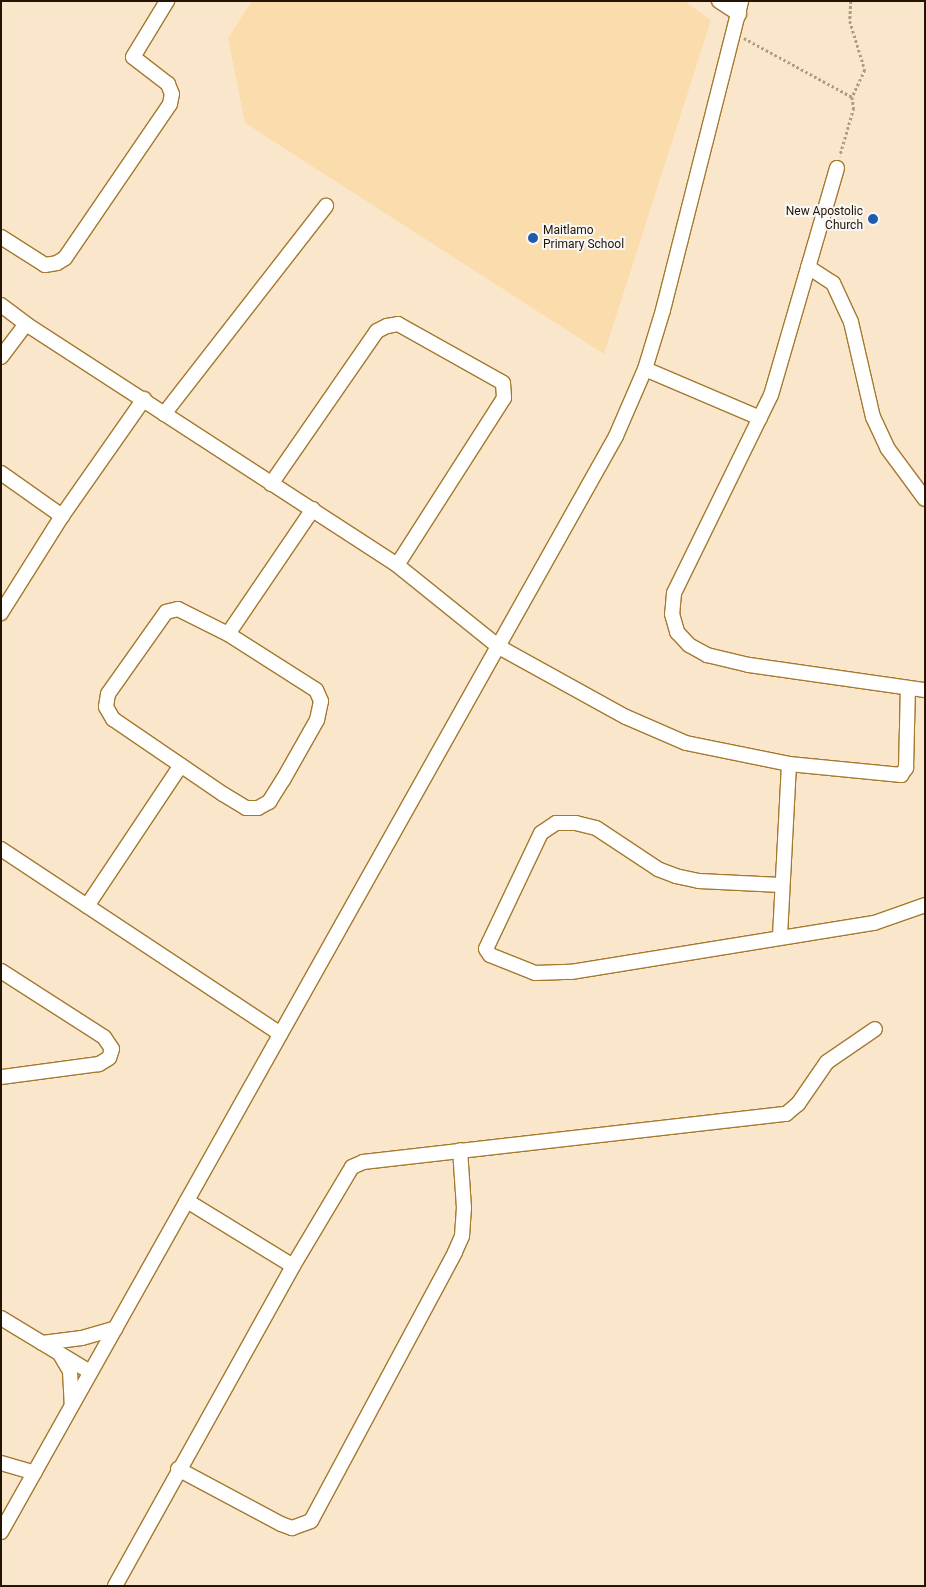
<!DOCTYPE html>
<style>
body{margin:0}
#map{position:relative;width:926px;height:1587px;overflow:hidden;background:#fae7cb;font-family:Roboto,sans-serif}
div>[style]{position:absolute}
.built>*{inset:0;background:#fbdcad}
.path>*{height:2.5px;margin-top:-1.25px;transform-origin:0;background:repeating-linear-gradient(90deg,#ae9c83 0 2.5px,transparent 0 5px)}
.roads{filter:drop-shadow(1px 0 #a5792e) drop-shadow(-1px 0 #a5792e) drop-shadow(0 1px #a5792e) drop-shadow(0 -1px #a5792e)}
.minor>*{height:14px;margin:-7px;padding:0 7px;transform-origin:7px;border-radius:7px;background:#fff}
.dots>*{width:14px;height:14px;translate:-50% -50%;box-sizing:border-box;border:2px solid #f7f7f7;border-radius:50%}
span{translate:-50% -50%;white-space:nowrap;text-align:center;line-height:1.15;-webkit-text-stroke:4px #f7f7f7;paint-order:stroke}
.poi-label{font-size:12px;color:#231501}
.right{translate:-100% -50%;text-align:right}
.left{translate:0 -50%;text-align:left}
.frame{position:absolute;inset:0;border:2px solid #231501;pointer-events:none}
</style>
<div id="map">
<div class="built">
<i style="clip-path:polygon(252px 1px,684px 1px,711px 20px,604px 354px,245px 123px,228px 38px)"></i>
</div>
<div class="path">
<i style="left:851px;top:1px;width:20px;rotate:93deg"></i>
<i style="left:850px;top:21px;width:51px;rotate:73deg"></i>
<i style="left:865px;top:70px;width:29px;rotate:115deg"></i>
<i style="left:744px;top:38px;width:123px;rotate:28.6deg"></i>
<i style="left:852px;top:97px;width:11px;rotate:80deg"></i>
<i style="left:854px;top:108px;width:50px;rotate:106.3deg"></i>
</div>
<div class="roads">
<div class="minor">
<i style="left:719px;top:1px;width:24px;rotate:33deg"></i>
<i style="left:837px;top:168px;width:236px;rotate:106.2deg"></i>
<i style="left:771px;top:395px;width:220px;rotate:116.1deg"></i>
<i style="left:674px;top:593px;width:21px;rotate:95deg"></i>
<i style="left:672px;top:614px;width:19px;rotate:74deg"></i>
<i style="left:677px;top:632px;width:18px;rotate:47deg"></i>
<i style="left:689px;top:645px;width:21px;rotate:29deg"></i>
<i style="left:707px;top:655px;width:43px;rotate:13.4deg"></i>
<i style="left:749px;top:665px;width:178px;rotate:8.1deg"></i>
<i style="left:1px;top:237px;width:52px;rotate:32.5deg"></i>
<i style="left:45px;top:265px;width:12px;rotate:-9deg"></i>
<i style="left:57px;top:263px;width:9px;rotate:-32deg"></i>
<i style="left:65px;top:258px;width:186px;rotate:-55.7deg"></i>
<i style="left:170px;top:104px;width:10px;rotate:-79deg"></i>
<i style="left:172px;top:94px;width:11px;rotate:-112deg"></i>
<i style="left:168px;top:84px;width:44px;rotate:-142.4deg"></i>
<i style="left:133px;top:57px;width:66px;rotate:-58.7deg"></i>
<i style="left:808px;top:267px;width:30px;rotate:33deg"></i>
<i style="left:833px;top:283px;width:43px;rotate:65.2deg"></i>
<i style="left:851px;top:322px;width:98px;rotate:77deg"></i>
<i style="left:873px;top:417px;width:35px;rotate:65deg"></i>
<i style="left:888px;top:449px;width:62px;rotate:53.5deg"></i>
<i style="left:1px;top:305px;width:31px;rotate:37deg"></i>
<i style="left:26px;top:324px;width:442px;rotate:33deg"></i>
<i style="left:397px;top:565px;width:131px;rotate:38.8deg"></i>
<i style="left:499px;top:647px;width:145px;rotate:28.9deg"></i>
<i style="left:626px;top:717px;width:65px;rotate:23.4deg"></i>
<i style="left:686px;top:743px;width:105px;rotate:11.5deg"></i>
<i style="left:789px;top:764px;width:113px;rotate:5.6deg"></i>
<i style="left:901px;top:775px;width:9px;rotate:-54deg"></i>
<i style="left:906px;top:768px;width:80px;rotate:-88.6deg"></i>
<i style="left:1px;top:357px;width:41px;rotate:-52.9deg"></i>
<i style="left:645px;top:369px;width:125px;rotate:23.1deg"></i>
<i style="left:164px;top:414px;width:264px;rotate:-52.1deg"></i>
<i style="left:1px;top:473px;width:75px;rotate:35.2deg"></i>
<i style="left:62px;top:516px;width:115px;rotate:122.2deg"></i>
<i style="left:271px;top:484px;width:186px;rotate:-55.3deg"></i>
<i style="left:377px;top:331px;width:11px;rotate:-27deg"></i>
<i style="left:387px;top:326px;width:11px;rotate:-10deg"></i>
<i style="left:398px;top:324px;width:120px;rotate:29.3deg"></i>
<i style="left:503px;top:383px;width:15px;rotate:86deg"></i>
<i style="left:504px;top:398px;width:198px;rotate:122.6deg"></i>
<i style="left:62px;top:516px;width:143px;rotate:-55deg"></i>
<i style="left:228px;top:634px;width:56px;rotate:-153.4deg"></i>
<i style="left:178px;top:609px;width:12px;rotate:166deg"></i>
<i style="left:166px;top:612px;width:100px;rotate:125.3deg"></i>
<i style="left:108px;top:694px;width:13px;rotate:99deg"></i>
<i style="left:106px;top:707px;width:14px;rotate:60deg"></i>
<i style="left:113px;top:719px;width:133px;rotate:34.3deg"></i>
<i style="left:223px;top:794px;width:27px;rotate:31deg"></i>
<i style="left:246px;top:808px;width:12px"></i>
<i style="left:258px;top:808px;width:13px;rotate:-29deg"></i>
<i style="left:269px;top:802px;width:26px;rotate:-58deg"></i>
<i style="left:283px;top:780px;width:69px;rotate:-60.5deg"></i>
<i style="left:317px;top:720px;width:19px;rotate:-78deg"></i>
<i style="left:321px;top:701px;width:12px;rotate:-114deg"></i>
<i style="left:316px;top:690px;width:104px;rotate:-147.5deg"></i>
<i style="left:228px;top:634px;width:151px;rotate:-55.8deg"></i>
<i style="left:1px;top:849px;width:335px;rotate:33.5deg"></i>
<i style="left:781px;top:885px;width:82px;rotate:-177.2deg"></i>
<i style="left:699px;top:881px;width:24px;rotate:-168deg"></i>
<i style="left:676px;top:876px;width:19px;rotate:-159deg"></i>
<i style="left:658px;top:869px;width:74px;rotate:-146.5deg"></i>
<i style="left:596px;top:828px;width:21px;rotate:-166deg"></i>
<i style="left:576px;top:823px;width:20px;rotate:180deg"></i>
<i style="left:556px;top:823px;width:18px;rotate:146deg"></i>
<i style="left:541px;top:833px;width:128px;rotate:115.4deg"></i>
<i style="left:486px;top:949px;width:7px;rotate:56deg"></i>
<i style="left:490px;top:955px;width:48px;rotate:21.8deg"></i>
<i style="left:535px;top:973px;width:36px;rotate:-2deg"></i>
<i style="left:571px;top:972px;width:307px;rotate:-9.2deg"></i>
<i style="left:874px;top:923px;width:54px;rotate:-19.4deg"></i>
<i style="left:87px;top:906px;width:169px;rotate:-56.3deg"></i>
<i style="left:780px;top:936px;width:172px;rotate:-87deg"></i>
<i style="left:1px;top:971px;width:122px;rotate:32.7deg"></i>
<i style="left:104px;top:1037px;width:14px;rotate:56deg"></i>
<i style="left:112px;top:1049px;width:9px;rotate:108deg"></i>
<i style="left:109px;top:1058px;width:12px;rotate:149deg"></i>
<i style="left:99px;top:1064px;width:99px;rotate:172.4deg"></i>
<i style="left:187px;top:1201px;width:124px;rotate:31.5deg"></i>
<i style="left:1px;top:1318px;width:104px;rotate:31.2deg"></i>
<i style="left:42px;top:1343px;width:40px;rotate:-7.1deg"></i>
<i style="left:82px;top:1338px;width:35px;rotate:-16deg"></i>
<i style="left:61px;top:1356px;width:17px;rotate:59deg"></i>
<i style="left:70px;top:1371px;width:33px;rotate:87deg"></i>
<i style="left:1px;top:1463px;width:35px;rotate:16deg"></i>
<i style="left:178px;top:1469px;width:117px;rotate:28.1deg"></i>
<i style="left:281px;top:1524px;width:12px;rotate:20deg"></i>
<i style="left:292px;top:1528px;width:20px;rotate:-20deg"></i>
<i style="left:311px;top:1521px;width:305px;rotate:-61.8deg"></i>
<i style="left:455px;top:1252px;width:17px;rotate:-66deg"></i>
<i style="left:462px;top:1236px;width:28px;rotate:-86deg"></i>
<i style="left:464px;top:1208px;width:58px;rotate:-93.9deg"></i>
<i style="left:1px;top:1532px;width:1257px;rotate:-60.7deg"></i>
<i style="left:616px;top:436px;width:73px;rotate:-66.6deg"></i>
<i style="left:645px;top:369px;width:62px;rotate:-73deg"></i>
<i style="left:663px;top:310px;width:319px;rotate:-75.8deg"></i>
<i style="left:115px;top:1586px;width:366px;rotate:-60.9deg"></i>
<i style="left:293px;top:1266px;width:115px;rotate:-59.2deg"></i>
<i style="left:352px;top:1167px;width:12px;rotate:-24deg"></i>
<i style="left:363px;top:1162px;width:426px;rotate:-6.5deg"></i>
<i style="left:786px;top:1114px;width:16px;rotate:-40deg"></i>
<i style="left:798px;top:1104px;width:51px;rotate:-55.4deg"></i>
<i style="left:827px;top:1062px;width:58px;rotate:-34.5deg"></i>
</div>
</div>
<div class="dots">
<i style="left:873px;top:219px;background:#205bad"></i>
<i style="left:533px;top:238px;background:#205bad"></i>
</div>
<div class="poi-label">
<span class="right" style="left:863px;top:219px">New Apostolic<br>Church</span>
<span class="left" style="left:543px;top:238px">Maitlamo<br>Primary School</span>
</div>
<div class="frame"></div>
</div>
